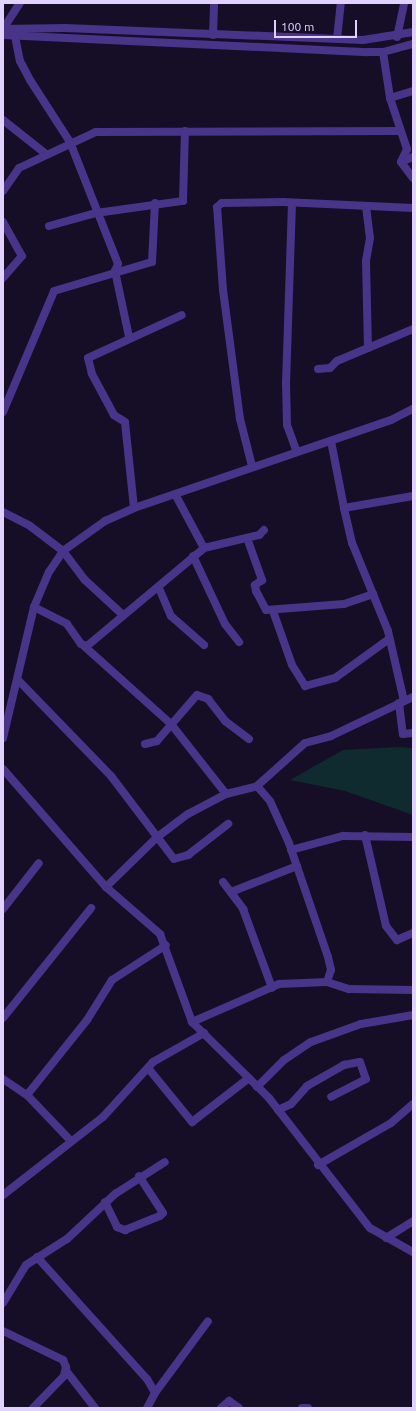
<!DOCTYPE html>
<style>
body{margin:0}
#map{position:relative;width:416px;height:1411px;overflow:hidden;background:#160d26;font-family:Ubuntu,sans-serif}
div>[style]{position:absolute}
.green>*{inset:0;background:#0f2b30}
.minor>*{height:8px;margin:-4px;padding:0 4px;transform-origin:4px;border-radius:4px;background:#483488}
span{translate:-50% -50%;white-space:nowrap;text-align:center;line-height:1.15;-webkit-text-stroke:4px #160d26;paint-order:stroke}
.frame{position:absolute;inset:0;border:4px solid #e0d1ff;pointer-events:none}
.scale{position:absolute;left:274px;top:20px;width:83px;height:18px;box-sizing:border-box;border:2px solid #e0d1ff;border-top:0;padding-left:5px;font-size:12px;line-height:14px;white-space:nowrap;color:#e0d1ff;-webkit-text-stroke:3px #160d26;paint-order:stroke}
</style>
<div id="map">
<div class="green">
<i style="clip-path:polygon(398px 747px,413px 748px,413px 815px,345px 791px,290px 780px,343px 750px)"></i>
</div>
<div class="minor">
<i style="left:3px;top:29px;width:62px;rotate:-0.9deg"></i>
<i style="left:65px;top:28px;width:298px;rotate:2.3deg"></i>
<i style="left:363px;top:40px;width:51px;rotate:-9.1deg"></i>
<i style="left:3px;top:29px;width:31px;rotate:-57deg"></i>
<i style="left:3px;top:35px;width:365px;rotate:2.7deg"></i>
<i style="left:368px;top:52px;width:15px"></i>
<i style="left:383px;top:52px;width:31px;rotate:-15deg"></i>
<i style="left:213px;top:35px;width:32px;rotate:-88deg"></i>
<i style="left:15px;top:36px;width:25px;rotate:79deg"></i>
<i style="left:20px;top:61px;width:21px;rotate:62deg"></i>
<i style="left:30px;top:80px;width:74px;rotate:57.2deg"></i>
<i style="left:70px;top:142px;width:131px;rotate:68.5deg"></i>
<i style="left:118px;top:264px;width:8px;rotate:113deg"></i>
<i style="left:115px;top:271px;width:67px;rotate:78deg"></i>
<i style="left:397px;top:37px;width:35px;rotate:-78deg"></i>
<i style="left:337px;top:39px;width:36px;rotate:-84deg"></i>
<i style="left:383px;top:52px;width:47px;rotate:81.3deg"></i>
<i style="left:390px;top:98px;width:54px;rotate:71.6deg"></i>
<i style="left:407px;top:149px;width:14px;rotate:115deg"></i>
<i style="left:401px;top:162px;width:20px;rotate:53deg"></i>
<i style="left:390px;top:98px;width:24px;rotate:-17deg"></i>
<i style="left:3px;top:120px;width:55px;rotate:38.3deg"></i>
<i style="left:401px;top:162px;width:13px;rotate:-23deg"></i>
<i style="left:3px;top:191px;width:28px;rotate:-55deg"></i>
<i style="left:19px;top:168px;width:85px;rotate:-25.1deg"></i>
<i style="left:96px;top:132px;width:303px;rotate:-0.2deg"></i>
<i style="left:292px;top:203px;width:179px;rotate:91.9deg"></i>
<i style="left:286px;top:382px;width:43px;rotate:88.7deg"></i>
<i style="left:287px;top:425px;width:27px;rotate:70deg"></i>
<i style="left:366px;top:206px;width:32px;rotate:83deg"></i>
<i style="left:370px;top:238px;width:23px;rotate:100deg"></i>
<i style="left:366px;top:261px;width:87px;rotate:88.7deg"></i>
<i style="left:3px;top:222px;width:39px;rotate:61deg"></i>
<i style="left:22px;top:256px;width:29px;rotate:131deg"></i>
<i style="left:49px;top:226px;width:49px;rotate:-15.5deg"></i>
<i style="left:96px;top:213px;width:88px;rotate:-7.9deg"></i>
<i style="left:183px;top:201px;width:70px;rotate:-88.4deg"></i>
<i style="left:318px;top:369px;width:12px;rotate:-5deg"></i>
<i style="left:330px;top:368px;width:10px;rotate:-45deg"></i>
<i style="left:337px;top:361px;width:82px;rotate:-22.8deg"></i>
<i style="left:3px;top:412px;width:131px;rotate:-67.1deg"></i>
<i style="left:54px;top:291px;width:102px;rotate:-16.5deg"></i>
<i style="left:152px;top:262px;width:59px;rotate:-87.1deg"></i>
<i style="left:331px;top:441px;width:68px;rotate:79deg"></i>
<i style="left:252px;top:466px;width:49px;rotate:-104.3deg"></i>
<i style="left:240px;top:419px;width:130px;rotate:-97.5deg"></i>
<i style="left:223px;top:290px;width:83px;rotate:-94.1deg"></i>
<i style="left:217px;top:207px;width:6px;rotate:-39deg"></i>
<i style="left:222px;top:203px;width:61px;rotate:-0.9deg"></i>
<i style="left:283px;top:202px;width:130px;rotate:2.6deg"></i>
<i style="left:175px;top:494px;width:61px;rotate:61.8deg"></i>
<i style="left:134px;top:508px;width:86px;rotate:-96deg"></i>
<i style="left:125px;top:422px;width:13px;rotate:-148deg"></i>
<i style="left:114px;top:415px;width:47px;rotate:-118.2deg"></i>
<i style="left:92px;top:374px;width:16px;rotate:-104deg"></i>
<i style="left:88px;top:358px;width:103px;rotate:-24.6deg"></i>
<i style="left:3px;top:512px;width:30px;rotate:27deg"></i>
<i style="left:30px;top:526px;width:41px;rotate:37.1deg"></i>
<i style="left:63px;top:551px;width:36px;rotate:53deg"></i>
<i style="left:85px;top:580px;width:52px;rotate:42.6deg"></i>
<i style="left:247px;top:538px;width:45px;rotate:70.3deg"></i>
<i style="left:262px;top:580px;width:9px;rotate:144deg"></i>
<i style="left:255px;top:585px;width:6px;rotate:81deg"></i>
<i style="left:256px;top:591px;width:21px;rotate:62deg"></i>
<i style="left:266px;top:610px;width:78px;rotate:-4.4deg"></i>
<i style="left:344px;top:604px;width:31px;rotate:-19deg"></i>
<i style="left:193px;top:556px;width:75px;rotate:64.8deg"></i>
<i style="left:225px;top:624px;width:23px;rotate:52deg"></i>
<i style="left:159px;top:588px;width:30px;rotate:67deg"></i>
<i style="left:171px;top:616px;width:44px;rotate:41.3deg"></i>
<i style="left:34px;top:607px;width:37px;rotate:27deg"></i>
<i style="left:67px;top:624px;width:24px;rotate:55deg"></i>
<i style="left:81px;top:644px;width:6px;rotate:18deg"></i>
<i style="left:87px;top:646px;width:153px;rotate:-39.9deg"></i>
<i style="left:204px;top:548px;width:57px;rotate:-13.3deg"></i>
<i style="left:259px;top:535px;width:7px;rotate:-45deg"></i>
<i style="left:273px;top:611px;width:57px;rotate:70.6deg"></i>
<i style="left:292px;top:665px;width:25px;rotate:58deg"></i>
<i style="left:305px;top:686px;width:31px;rotate:-15deg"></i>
<i style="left:335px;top:678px;width:67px;rotate:-35.8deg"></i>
<i style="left:84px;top:646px;width:117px;rotate:41.9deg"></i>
<i style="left:171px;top:724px;width:89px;rotate:51.8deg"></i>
<i style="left:18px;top:680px;width:134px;rotate:45.9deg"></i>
<i style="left:111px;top:776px;width:104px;rotate:52.8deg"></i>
<i style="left:174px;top:859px;width:15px;rotate:-16deg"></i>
<i style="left:188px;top:855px;width:51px;rotate:-37.8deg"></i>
<i style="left:404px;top:701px;width:72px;rotate:-102.9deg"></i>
<i style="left:388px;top:631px;width:95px;rotate:-112.2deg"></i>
<i style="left:352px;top:543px;width:36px;rotate:-103deg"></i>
<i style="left:344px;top:508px;width:70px;rotate:-9.9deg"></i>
<i style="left:399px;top:703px;width:31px;rotate:83deg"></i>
<i style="left:403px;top:734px;width:10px;rotate:-6deg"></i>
<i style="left:3px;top:738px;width:135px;rotate:-76.7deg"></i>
<i style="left:34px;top:607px;width:38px;rotate:-67deg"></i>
<i style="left:49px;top:572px;width:25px;rotate:-56deg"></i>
<i style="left:63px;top:551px;width:52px;rotate:-35.5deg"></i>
<i style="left:105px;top:521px;width:32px;rotate:-24deg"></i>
<i style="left:134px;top:508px;width:272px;rotate:-18.9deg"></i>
<i style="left:391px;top:420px;width:25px;rotate:-27deg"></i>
<i style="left:145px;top:744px;width:12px;rotate:-14deg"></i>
<i style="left:157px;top:741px;width:61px;rotate:-49deg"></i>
<i style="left:197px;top:695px;width:12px;rotate:20deg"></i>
<i style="left:208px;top:699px;width:28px;rotate:52deg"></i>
<i style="left:225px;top:721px;width:30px;rotate:37deg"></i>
<i style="left:3px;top:769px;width:157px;rotate:48.9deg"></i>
<i style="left:106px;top:887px;width:72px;rotate:41deg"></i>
<i style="left:160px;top:934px;width:94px;rotate:70deg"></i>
<i style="left:192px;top:1022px;width:108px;rotate:44.6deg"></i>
<i style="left:269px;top:1098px;width:165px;rotate:52.2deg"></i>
<i style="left:370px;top:1228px;width:49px;rotate:29.2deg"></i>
<i style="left:365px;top:835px;width:93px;rotate:77deg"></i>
<i style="left:386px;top:926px;width:18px;rotate:52deg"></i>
<i style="left:397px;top:940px;width:17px;rotate:-24deg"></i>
<i style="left:291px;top:850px;width:54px;rotate:-15.1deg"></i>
<i style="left:343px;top:836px;width:70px;rotate:0.8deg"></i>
<i style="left:223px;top:882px;width:34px;rotate:53deg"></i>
<i style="left:243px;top:909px;width:84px;rotate:69.8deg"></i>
<i style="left:106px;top:887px;width:70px;rotate:-44.4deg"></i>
<i style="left:156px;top:838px;width:40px;rotate:-37deg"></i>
<i style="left:188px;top:814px;width:43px;rotate:-27.8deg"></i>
<i style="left:226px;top:794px;width:32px;rotate:-14deg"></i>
<i style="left:231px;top:892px;width:71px;rotate:-21.5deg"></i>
<i style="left:3px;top:909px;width:58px;rotate:-52deg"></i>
<i style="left:327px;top:982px;width:13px;rotate:-72deg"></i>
<i style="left:331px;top:970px;width:13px;rotate:-103deg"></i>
<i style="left:328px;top:957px;width:120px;rotate:-108.9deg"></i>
<i style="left:289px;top:843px;width:46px;rotate:-114.3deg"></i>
<i style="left:270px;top:801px;width:20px;rotate:-131deg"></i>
<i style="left:257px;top:786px;width:64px;rotate:-41.9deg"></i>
<i style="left:305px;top:743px;width:27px;rotate:-15deg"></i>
<i style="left:331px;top:736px;width:91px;rotate:-25.4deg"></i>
<i style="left:3px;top:1018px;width:141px;rotate:-51.3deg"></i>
<i style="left:192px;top:1022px;width:95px;rotate:-23.6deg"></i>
<i style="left:279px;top:984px;width:48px;rotate:-2.4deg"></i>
<i style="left:327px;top:982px;width:23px;rotate:18deg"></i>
<i style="left:349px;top:989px;width:64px;rotate:0.9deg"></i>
<i style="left:148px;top:1068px;width:70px;rotate:50.8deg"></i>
<i style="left:192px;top:1122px;width:72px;rotate:-37.7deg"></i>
<i style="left:3px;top:1079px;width:29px;rotate:34deg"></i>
<i style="left:27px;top:1095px;width:64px;rotate:46.3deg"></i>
<i style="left:257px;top:1087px;width:38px;rotate:-45deg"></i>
<i style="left:284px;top:1060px;width:32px;rotate:-34deg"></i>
<i style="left:311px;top:1042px;width:53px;rotate:-19.8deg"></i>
<i style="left:361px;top:1024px;width:53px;rotate:-9.8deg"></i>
<i style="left:27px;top:1095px;width:96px;rotate:-51.3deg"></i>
<i style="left:87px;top:1020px;width:47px;rotate:-58deg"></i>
<i style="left:112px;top:980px;width:64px;rotate:-32.9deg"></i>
<i style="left:278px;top:1110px;width:14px;rotate:-25deg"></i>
<i style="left:291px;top:1104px;width:24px;rotate:-48deg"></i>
<i style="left:307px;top:1086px;width:43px;rotate:-29.6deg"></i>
<i style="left:344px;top:1065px;width:16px;rotate:-11deg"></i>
<i style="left:360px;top:1062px;width:18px;rotate:71deg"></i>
<i style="left:366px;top:1079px;width:39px;rotate:153deg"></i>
<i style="left:318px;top:1165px;width:84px;rotate:-29.9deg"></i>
<i style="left:391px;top:1123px;width:29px;rotate:-41deg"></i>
<i style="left:3px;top:1195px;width:127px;rotate:-38deg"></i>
<i style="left:103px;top:1117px;width:74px;rotate:-47.7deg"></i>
<i style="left:153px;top:1062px;width:59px;rotate:-29.6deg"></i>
<i style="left:105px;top:1202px;width:28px;rotate:64deg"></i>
<i style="left:117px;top:1227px;width:9px;rotate:21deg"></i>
<i style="left:125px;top:1230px;width:38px;rotate:-22deg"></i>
<i style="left:160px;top:1216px;width:4px;rotate:-45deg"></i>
<i style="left:163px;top:1213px;width:44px;rotate:-123deg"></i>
<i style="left:386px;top:1238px;width:32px;rotate:-32deg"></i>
<i style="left:37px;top:1257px;width:164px;rotate:48deg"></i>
<i style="left:147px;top:1379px;width:16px;rotate:60deg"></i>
<i style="left:155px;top:1393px;width:17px;rotate:118deg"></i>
<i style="left:3px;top:1303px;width:44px;rotate:-58.8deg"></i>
<i style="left:26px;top:1265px;width:49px;rotate:-32.4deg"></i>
<i style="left:67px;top:1239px;width:66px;rotate:-43.2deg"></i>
<i style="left:115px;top:1194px;width:59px;rotate:-32.6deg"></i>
<i style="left:3px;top:1331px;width:67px;rotate:25.8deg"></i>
<i style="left:63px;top:1360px;width:8px;rotate:67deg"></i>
<i style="left:66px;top:1367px;width:9px;rotate:103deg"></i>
<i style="left:64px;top:1376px;width:45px;rotate:134.1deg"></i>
<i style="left:67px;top:1372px;width:46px;rotate:52.1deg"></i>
<i style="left:155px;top:1393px;width:89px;rotate:-53.6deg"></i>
<i style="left:221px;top:1408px;width:11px;rotate:-41deg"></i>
<i style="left:229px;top:1401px;width:12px;rotate:35deg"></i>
<i style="left:302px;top:1408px;width:6px"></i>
</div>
<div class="frame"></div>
<div class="scale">100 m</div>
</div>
